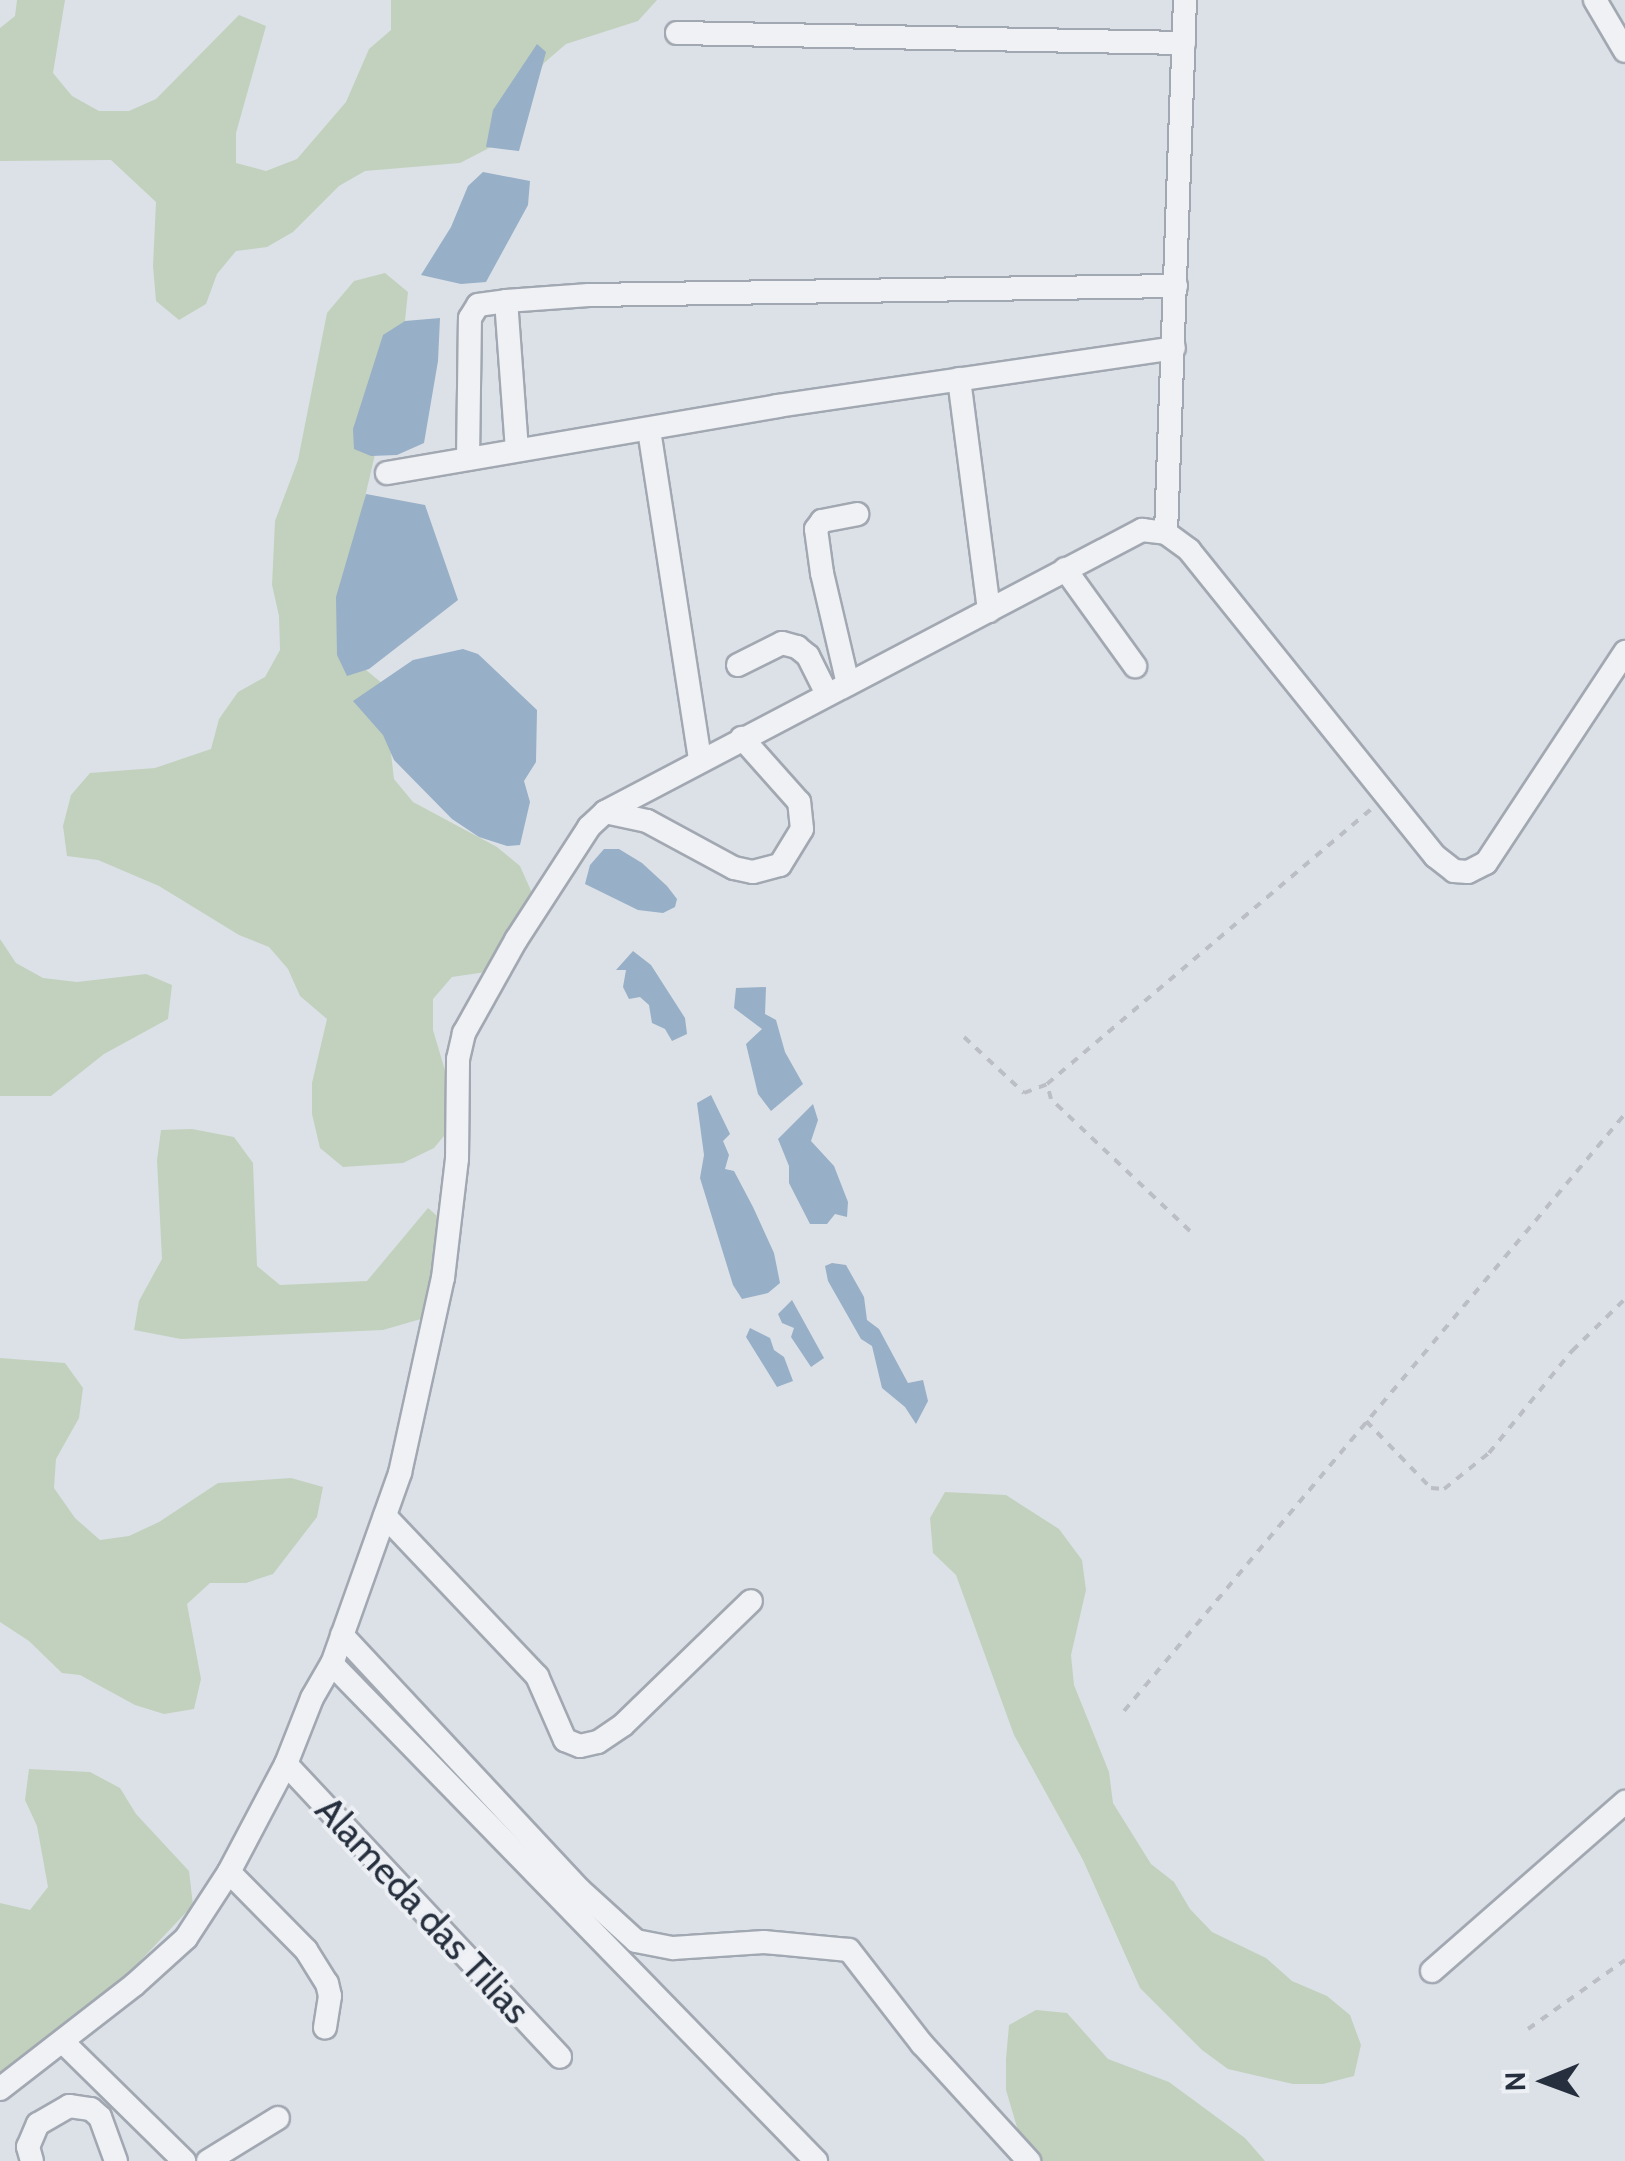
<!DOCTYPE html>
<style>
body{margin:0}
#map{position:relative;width:1625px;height:2161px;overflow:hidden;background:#dce1e7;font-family:Cabin,sans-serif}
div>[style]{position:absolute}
.green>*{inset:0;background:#c2d1bd}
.water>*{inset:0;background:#97afc7}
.path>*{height:4px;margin-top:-2px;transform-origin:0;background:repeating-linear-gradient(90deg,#bbbfc5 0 8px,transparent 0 16px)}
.roads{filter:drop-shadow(2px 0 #a2a8b1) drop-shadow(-2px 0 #a2a8b1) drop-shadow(0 2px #a2a8b1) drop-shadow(0 -2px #a2a8b1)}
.minor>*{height:22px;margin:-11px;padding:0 11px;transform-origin:11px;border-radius:11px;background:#eff1f5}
span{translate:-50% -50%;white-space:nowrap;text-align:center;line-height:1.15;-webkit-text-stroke:8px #eceff4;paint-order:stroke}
.street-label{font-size:38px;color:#262f3d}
.north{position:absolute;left:1495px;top:2031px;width:100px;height:100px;-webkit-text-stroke:8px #eceff4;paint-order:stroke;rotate:269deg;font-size:28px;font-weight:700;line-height:40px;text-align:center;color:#262f3d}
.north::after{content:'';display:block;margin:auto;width:35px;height:45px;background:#262f3d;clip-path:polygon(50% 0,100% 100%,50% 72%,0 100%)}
</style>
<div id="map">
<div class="green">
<i style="clip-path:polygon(17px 0,65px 0,53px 73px,72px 96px,99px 111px,129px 111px,156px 99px,239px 15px,266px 26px,236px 133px,236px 163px,266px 171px,297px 159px,346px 102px,369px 49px,391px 30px,391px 0,657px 0,638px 21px,566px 44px,544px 63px,491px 147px,460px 163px,365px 171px,339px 186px,293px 232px,267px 247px,236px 251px,217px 274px,206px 304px,179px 320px,156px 301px,153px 266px,156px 202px,111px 160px,0 161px,0 28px,15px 16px)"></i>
<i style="clip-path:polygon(385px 273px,408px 292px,404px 330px,355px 540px,360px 665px,383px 684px,394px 779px,413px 802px,497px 847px,520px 866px,532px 893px,524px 923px,486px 972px,452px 977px,433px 999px,433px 1030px,452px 1094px,453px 1125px,434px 1148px,403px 1163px,343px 1167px,320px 1148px,312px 1114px,312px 1083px,327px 1019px,300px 996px,288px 969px,269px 947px,239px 935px,159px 886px,98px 860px,67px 856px,63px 826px,71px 795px,90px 773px,155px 768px,211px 749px,219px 719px,238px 692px,265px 677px,280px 650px,279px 616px,272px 585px,275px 521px,298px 460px,327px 313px,354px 281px)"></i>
<i style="clip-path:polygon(0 939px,16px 963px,43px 978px,77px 982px,146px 974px,172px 985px,168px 1019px,104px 1054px,51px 1096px,0 1096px)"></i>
<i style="clip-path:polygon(192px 1129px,234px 1137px,253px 1163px,257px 1266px,280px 1285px,367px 1281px,428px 1208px,451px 1228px,443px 1292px,421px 1319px,383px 1330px,181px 1339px,134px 1330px,139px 1301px,162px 1259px,157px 1160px,161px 1130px)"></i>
<i style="clip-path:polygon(0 1358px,65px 1363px,83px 1388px,79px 1418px,56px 1459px,54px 1488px,75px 1518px,100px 1540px,129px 1536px,159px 1522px,218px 1483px,291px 1478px,323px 1487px,317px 1517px,273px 1574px,246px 1583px,210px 1583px,187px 1604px,201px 1679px,194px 1709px,164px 1714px,135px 1705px,80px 1675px,62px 1673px,29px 1641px,0 1622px)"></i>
<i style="clip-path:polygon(945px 1492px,1006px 1495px,1059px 1529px,1082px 1560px,1086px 1590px,1071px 1655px,1074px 1685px,1109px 1772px,1113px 1803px,1151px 1864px,1174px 1882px,1190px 1909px,1212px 1932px,1266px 1958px,1292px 1981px,1327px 1996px,1350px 2015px,1361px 2045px,1354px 2076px,1323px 2084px,1293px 2084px,1228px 2069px,1202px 2050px,1140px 1988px,1083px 1860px,1014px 1735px,956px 1575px,933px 1553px,930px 1518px)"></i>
<i style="clip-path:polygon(29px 1769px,90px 1772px,120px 1788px,136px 1814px,189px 1871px,193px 1905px,110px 1993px,0 2075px,0 1903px,30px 1910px,48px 1887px,37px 1826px,25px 1800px)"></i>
<i style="clip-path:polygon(1036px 2010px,1067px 2013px,1108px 2059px,1169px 2082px,1245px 2138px,1265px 2161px,1027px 2161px,1006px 2090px,1006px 2059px,1009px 2025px)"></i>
</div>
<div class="water">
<i style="clip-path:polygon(537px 44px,546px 52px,519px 151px,486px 147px,493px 110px)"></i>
<i style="clip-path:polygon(483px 172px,530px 181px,528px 205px,486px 282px,461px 284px,421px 275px,451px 227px,468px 186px)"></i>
<i style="clip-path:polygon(440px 318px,438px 361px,424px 443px,397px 455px,371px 456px,354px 449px,353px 429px,383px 335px,405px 321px)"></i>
<i style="clip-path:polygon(366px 494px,425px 505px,458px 600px,369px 669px,347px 676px,337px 655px,336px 597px)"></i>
<i style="clip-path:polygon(463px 649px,478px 654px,537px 710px,536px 762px,524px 781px,530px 802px,520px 845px,507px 846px,479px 837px,452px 819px,394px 760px,383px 735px,353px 701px,413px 660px)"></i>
<i style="clip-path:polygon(604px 849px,619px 849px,642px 863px,667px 886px,677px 899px,675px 907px,663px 913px,638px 910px,585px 884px,590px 865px)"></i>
<i style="clip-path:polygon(633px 951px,651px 965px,685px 1018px,687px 1034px,672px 1041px,665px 1029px,652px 1023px,649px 1005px,640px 997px,629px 999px,623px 987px,626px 970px,616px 970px)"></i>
<i style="clip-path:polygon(766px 987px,765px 1014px,776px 1020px,785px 1052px,803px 1084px,771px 1111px,758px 1094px,746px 1044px,762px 1029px,734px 1008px,736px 988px)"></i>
<i style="clip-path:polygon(711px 1095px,730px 1134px,723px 1141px,729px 1155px,725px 1169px,734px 1171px,753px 1207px,774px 1253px,780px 1283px,768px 1293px,742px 1299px,733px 1285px,700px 1178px,704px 1155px,697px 1103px)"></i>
<i style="clip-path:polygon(813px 1104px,818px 1120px,811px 1141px,834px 1166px,848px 1202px,847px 1217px,835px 1214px,827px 1224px,810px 1224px,789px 1183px,789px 1166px,778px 1139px)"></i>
<i style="clip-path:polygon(832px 1263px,846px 1265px,864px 1297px,867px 1320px,879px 1329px,908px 1383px,923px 1380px,928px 1401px,916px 1424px,905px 1407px,882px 1388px,872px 1346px,861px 1339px,828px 1281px,825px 1266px)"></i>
<i style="clip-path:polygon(792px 1300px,824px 1358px,811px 1367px,791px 1337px,794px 1328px,782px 1323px,778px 1314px)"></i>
<i style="clip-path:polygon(750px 1328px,770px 1338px,774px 1350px,784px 1357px,793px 1381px,777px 1387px,746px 1337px)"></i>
</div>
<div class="path">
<i style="left:964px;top:1037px;width:82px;rotate:43deg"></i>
<i style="left:1024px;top:1093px;width:25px;rotate:-21deg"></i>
<i style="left:1190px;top:1231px;width:192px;rotate:-136.5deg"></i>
<i style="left:1051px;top:1099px;width:16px;rotate:-105deg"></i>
<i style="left:1047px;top:1084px;width:425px;rotate:-40.3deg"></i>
<i style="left:1366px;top:1421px;width:93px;rotate:45.9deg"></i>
<i style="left:1431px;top:1488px;width:13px;rotate:4deg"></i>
<i style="left:1444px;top:1489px;width:58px;rotate:-38.7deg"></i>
<i style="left:1489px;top:1453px;width:132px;rotate:-50.9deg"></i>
<i style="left:1572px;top:1351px;width:74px;rotate:-44.5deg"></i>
<i style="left:1124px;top:1711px;width:779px;rotate:-50deg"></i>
<i style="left:1528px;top:2029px;width:119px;rotate:-35.4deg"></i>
</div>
<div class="roads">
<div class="minor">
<i style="left:1595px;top:0;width:59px;rotate:59.5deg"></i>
<i style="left:677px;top:33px;width:507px;rotate:1.13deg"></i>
<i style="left:959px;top:379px;width:234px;rotate:82.6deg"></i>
<i style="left:649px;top:430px;width:334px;rotate:81.2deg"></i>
<i style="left:517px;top:450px;width:149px;rotate:-94.2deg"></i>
<i style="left:506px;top:301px;width:83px;rotate:-4.1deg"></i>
<i style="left:589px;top:295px;width:587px;rotate:-0.88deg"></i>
<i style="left:468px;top:459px;width:141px;rotate:-89.2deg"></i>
<i style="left:470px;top:318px;width:15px;rotate:-58deg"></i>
<i style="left:478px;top:305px;width:28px;rotate:-8deg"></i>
<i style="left:387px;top:473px;width:396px;rotate:-9.7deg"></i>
<i style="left:777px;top:406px;width:401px;rotate:-8.3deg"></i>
<i style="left:1166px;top:533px;width:533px;rotate:-87.96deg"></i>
<i style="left:1065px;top:569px;width:120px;rotate:54.2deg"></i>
<i style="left:738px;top:665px;width:49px;rotate:-26.6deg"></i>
<i style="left:782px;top:643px;width:16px;rotate:15deg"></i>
<i style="left:797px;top:647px;width:14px;rotate:39deg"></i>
<i style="left:808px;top:656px;width:42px;rotate:63.4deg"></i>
<i style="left:848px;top:684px;width:114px;rotate:-103.2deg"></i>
<i style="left:822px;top:573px;width:44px;rotate:-97.8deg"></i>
<i style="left:816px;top:529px;width:10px;rotate:-53deg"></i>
<i style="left:822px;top:521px;width:36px;rotate:-11deg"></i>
<i style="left:605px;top:812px;width:43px;rotate:12.1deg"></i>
<i style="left:647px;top:821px;width:99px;rotate:28.4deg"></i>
<i style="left:734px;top:868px;width:19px;rotate:12deg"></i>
<i style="left:753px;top:872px;width:28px;rotate:-15deg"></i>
<i style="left:780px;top:865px;width:42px;rotate:-58.6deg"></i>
<i style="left:802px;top:829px;width:27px;rotate:-96deg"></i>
<i style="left:799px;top:802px;width:86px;rotate:-131.7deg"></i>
<i style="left:385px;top:1516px;width:221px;rotate:46.5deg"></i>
<i style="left:537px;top:1676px;width:70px;rotate:66.4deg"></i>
<i style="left:565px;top:1740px;width:16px;rotate:22deg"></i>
<i style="left:580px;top:1746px;width:18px;rotate:-13deg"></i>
<i style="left:598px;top:1742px;width:30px;rotate:-34deg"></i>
<i style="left:623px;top:1725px;width:178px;rotate:-44.1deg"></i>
<i style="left:342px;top:1635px;width:347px;rotate:47deg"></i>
<i style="left:579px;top:1889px;width:77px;rotate:42.4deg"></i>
<i style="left:636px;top:1941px;width:38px;rotate:11deg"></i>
<i style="left:673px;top:1948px;width:91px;rotate:-3.8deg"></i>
<i style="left:764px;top:1942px;width:85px;rotate:5.4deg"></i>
<i style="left:849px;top:1950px;width:119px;rotate:52.2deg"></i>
<i style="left:922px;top:2044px;width:159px;rotate:47.6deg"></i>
<i style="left:332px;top:1664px;width:694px;rotate:45.76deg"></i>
<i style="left:286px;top:1764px;width:401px;rotate:46.9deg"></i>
<i style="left:229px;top:1872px;width:110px;rotate:45.4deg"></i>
<i style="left:306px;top:1950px;width:39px;rotate:58deg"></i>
<i style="left:327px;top:1983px;width:13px;rotate:77deg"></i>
<i style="left:330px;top:1996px;width:32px;rotate:99deg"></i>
<i style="left:1432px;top:1971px;width:257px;rotate:-41.2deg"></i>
<i style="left:63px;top:2042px;width:170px;rotate:44.5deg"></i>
<i style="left:0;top:2089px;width:170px;rotate:-37.8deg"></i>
<i style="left:134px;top:1985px;width:70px;rotate:-42.1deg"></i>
<i style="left:186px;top:1938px;width:79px;rotate:-56.9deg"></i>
<i style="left:229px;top:1872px;width:122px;rotate:-62.2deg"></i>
<i style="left:286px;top:1764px;width:71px;rotate:-68.5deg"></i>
<i style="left:312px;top:1698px;width:39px;rotate:-60deg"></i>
<i style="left:332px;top:1664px;width:203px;rotate:-70.4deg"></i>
<i style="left:400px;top:1473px;width:200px;rotate:-77.6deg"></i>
<i style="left:443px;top:1278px;width:120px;rotate:-83.3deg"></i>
<i style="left:457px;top:1159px;width:100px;rotate:-89.4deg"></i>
<i style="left:458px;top:1059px;width:27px;rotate:-77deg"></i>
<i style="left:464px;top:1033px;width:107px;rotate:-60.8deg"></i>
<i style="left:516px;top:940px;width:135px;rotate:-57.1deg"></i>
<i style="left:589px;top:827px;width:22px;rotate:-43deg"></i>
<i style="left:605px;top:812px;width:607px;rotate:-27.71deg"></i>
<i style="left:1142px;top:530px;width:24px;rotate:7deg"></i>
<i style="left:1166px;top:533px;width:29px;rotate:36deg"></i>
<i style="left:1189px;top:550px;width:393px;rotate:51.2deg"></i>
<i style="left:1435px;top:856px;width:24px;rotate:38deg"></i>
<i style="left:1454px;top:871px;width:14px;rotate:4deg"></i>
<i style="left:1468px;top:872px;width:20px;rotate:-27deg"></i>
<i style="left:1486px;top:863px;width:253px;rotate:-56.6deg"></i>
<i style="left:32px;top:2161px;width:15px;rotate:-106deg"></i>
<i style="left:28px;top:2147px;width:25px;rotate:-67deg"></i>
<i style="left:38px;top:2124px;width:36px;rotate:-30deg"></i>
<i style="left:69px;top:2106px;width:22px;rotate:8deg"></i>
<i style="left:91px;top:2109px;width:12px;rotate:42deg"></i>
<i style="left:100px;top:2117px;width:47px;rotate:70deg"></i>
<i style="left:208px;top:2161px;width:82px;rotate:-31.6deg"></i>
</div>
</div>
<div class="street-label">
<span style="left:423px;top:1910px;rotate:47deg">Alameda das Tilias</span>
</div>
<div class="north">N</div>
</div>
